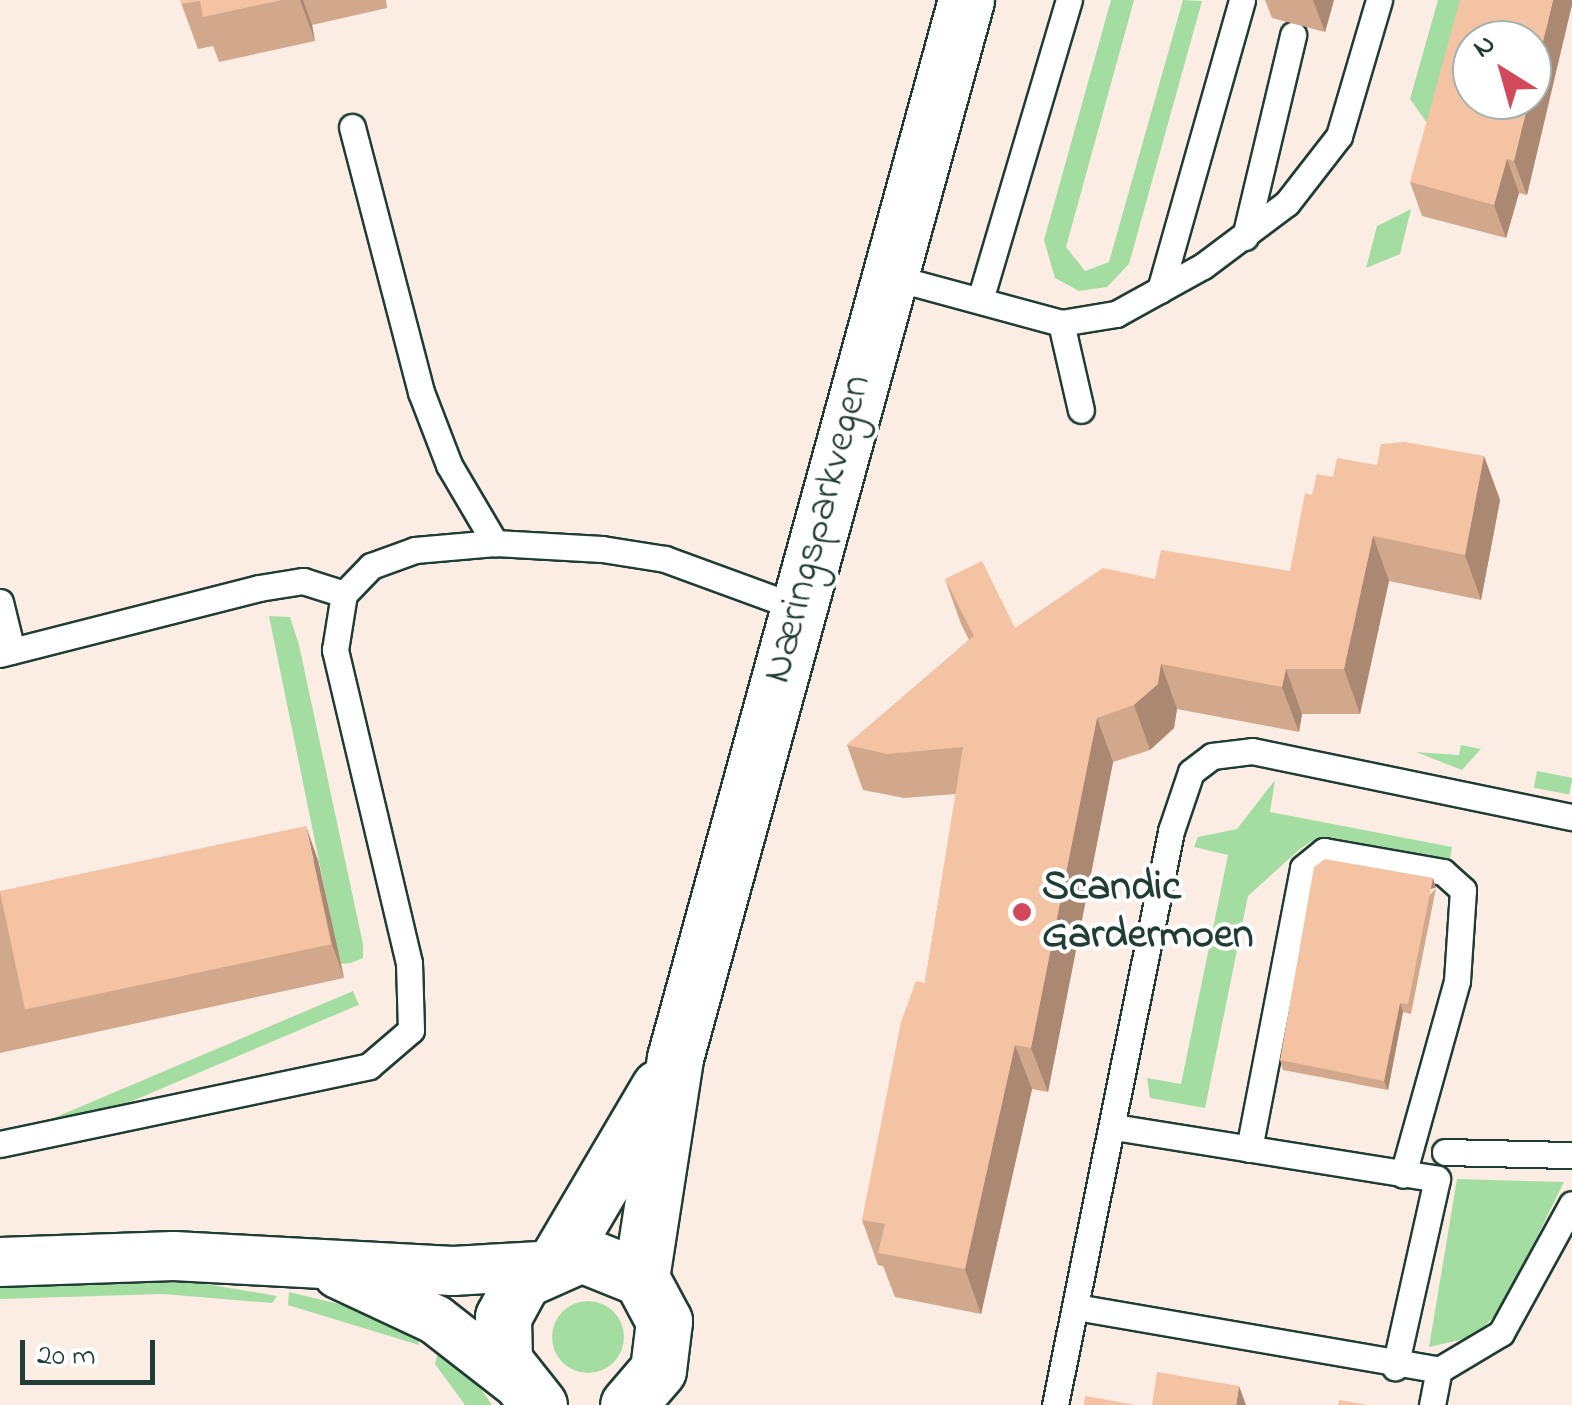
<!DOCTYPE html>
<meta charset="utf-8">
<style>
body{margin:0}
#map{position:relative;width:1572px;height:1405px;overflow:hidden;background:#fbede3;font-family:"Indie Flower",sans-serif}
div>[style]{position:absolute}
.green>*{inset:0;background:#a4dda2;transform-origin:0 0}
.round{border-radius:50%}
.roads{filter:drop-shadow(2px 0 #1f3d34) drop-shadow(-2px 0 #1f3d34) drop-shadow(0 2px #1f3d34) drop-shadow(0 -2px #1f3d34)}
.service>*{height:25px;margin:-12.5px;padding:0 12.5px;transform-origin:12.5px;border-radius:12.5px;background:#fff}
.minor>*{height:48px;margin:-24px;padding:0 24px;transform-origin:24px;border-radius:24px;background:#fff}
.tertiary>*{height:55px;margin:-27.5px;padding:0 27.5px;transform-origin:27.5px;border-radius:27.5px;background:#fff}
.wall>*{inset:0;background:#d1a88c}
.shaded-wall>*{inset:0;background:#aa8872;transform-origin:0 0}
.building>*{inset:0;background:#f3c3a3;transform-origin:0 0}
.dots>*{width:28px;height:28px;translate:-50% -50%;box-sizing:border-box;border:5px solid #fff;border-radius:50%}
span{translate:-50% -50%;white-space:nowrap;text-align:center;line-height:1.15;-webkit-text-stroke:8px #fff;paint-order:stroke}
.street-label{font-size:42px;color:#1f3d34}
.poi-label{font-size:42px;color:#1f3d34;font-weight:700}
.left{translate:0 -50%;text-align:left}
.north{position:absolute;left:1452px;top:20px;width:100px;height:100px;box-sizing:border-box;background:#fff;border:2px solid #a5b1ae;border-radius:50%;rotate:323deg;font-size:28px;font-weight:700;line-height:40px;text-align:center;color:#1f3d34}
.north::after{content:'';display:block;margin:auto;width:35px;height:45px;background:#d1495b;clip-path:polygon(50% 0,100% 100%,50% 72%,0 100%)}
.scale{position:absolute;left:20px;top:1340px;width:135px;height:45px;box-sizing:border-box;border:5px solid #1f3d34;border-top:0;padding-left:12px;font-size:30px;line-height:35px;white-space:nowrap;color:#1f3d34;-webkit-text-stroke:8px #fff;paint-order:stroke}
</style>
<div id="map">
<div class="green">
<i style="clip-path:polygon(1111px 0,1134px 0,1066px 247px,1085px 271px,1109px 262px,1183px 0,1202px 1px,1129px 264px,1107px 287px,1079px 291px,1055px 278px,1044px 240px)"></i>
<i style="clip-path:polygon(1438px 0,1480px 0,1434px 133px,1410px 99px)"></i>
<i style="clip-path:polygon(1411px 209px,1400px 254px,1366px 268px,1377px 226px)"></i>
<i style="clip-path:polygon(269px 616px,290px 617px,299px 645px,363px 944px,363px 958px,351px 963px,340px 964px)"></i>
<i style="clip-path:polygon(1461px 745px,1481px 749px,1462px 770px,1416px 752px,1459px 755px)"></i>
<i style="left:1537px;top:771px;width:36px;height:17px;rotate:11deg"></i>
<i style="clip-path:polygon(1275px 780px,1270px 812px,1452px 847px,1450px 860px,1315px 839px,1300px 849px,1248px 896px,1205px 1108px,1150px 1098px,1147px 1078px,1181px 1084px,1228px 855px,1194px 847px,1198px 837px,1237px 829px)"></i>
<i style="left:353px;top:991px;width:15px;height:361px;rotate:67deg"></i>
<i style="clip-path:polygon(1457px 1179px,1564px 1182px,1501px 1310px,1473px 1337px,1429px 1347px)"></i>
<i style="clip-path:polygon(82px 1280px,200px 1283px,277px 1296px,272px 1303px,163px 1294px,0 1299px,0 1286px)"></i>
<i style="clip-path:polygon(289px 1292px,380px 1314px,418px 1334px,419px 1345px,288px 1305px)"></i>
<i class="round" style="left:552px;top:1301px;width:72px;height:72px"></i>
<i style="clip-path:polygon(439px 1349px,471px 1374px,492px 1405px,465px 1405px,435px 1364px)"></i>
</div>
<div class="roads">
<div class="service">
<i style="left:352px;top:127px;width:274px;rotate:75.4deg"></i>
<i style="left:421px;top:392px;width:78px;rotate:69deg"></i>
<i style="left:449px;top:465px;width:91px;rotate:59.5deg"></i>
<i style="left:1245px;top:237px;width:208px;rotate:-76.6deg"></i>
<i style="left:888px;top:276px;width:179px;rotate:15.2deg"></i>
<i style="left:1061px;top:323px;width:56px;rotate:-9.3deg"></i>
<i style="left:1116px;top:314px;width:99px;rotate:-28.9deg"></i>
<i style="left:1203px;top:266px;width:105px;rotate:-36.9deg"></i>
<i style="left:1287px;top:203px;width:85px;rotate:-52.2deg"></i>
<i style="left:1339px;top:136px;width:142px;rotate:-73.6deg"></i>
<i style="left:1160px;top:290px;width:301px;rotate:-74.2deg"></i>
<i style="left:980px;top:300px;width:313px;rotate:-73.5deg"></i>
<i style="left:1061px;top:323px;width:89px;rotate:77.1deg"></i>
<i style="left:0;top:602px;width:50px;rotate:76.2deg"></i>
<i style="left:0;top:654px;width:267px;rotate:-14.3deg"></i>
<i style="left:259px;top:588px;width:45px;rotate:-9deg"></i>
<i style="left:303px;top:581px;width:43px;rotate:17.6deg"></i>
<i style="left:1114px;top:1127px;width:327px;rotate:9.1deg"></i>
<i style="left:1437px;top:1179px;width:193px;rotate:102.6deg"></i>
<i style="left:0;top:1144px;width:377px;rotate:-11.9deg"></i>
<i style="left:369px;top:1066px;width:55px;rotate:-40.6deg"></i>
<i style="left:411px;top:1030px;width:67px;rotate:-91.7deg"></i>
<i style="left:409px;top:963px;width:322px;rotate:-103.3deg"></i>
<i style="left:335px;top:650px;width:57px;rotate:-80.9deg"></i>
<i style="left:344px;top:594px;width:39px;rotate:-46deg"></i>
<i style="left:371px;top:566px;width:47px;rotate:-20deg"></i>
<i style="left:415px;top:550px;width:80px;rotate:-5deg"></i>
<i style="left:495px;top:543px;width:107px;rotate:3.2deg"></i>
<i style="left:602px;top:549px;width:64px;rotate:9deg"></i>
<i style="left:665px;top:559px;width:140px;rotate:20.1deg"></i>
<i style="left:1249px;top:1149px;width:286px;rotate:-79.1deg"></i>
<i style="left:1303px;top:868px;width:27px;rotate:-39deg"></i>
<i style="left:1324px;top:851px;width:121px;rotate:10deg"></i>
<i style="left:1443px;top:872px;width:27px;rotate:42deg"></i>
<i style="left:1463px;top:890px;width:91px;rotate:93.8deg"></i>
<i style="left:1457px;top:981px;width:201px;rotate:105.6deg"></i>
<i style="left:1445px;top:1152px;width:127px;rotate:1.4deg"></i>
<i style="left:1076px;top:1307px;width:368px;rotate:9.8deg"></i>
<i style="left:1439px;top:1370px;width:72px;rotate:-30.8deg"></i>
<i style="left:1501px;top:1333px;width:147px;rotate:-61.2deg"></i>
<i style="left:1055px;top:1405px;width:586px;rotate:-78.57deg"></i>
<i style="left:1171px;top:831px;width:62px;rotate:-71.3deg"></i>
<i style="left:1191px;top:772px;width:26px;rotate:-37deg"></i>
<i style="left:1212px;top:756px;width:40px;rotate:-7.1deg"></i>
<i style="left:1252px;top:751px;width:327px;rotate:11.7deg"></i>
<i style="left:1432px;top:1405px;width:36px;rotate:-79deg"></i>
</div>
<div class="minor">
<i style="left:0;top:1262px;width:174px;rotate:-2deg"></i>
<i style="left:174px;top:1256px;width:279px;rotate:3.1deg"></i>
<i style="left:453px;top:1271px;width:87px;rotate:-3.3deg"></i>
<i style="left:338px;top:1274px;width:108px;rotate:25.1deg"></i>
<i style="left:436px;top:1320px;width:99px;rotate:38deg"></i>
</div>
<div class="tertiary">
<i style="left:559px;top:1257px;width:197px;rotate:-59.5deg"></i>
<i style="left:641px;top:1278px;width:223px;rotate:-81.2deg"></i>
<i style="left:675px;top:1058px;width:1097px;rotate:-74.62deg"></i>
<i style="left:539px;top:1405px;width:56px;rotate:-128.5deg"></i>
<i style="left:504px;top:1361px;width:44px;rotate:-91.3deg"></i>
<i style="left:503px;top:1317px;width:42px;rotate:-61.6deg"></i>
<i style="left:523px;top:1280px;width:64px;rotate:-24.1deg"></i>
<i style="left:581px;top:1254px;width:65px;rotate:21.8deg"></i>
<i style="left:641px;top:1278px;width:49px;rotate:61.9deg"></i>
<i style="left:664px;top:1321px;width:49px;rotate:97deg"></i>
<i style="left:658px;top:1370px;width:46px;rotate:130.6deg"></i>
</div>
</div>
<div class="wall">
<i style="clip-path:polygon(180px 0,386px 0,387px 8px,312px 25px,315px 41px,219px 62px,213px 46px,198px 49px)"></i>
<i style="clip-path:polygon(1265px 0,1334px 0,1325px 32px,1272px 18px)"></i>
<i style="clip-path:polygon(1572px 0,1527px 195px,1519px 193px,1506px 238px,1422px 216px,1410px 182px)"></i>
<i style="clip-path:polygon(1484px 456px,1500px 500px,1481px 600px,1389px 581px,1360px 714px,1302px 714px,1299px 732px,1177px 709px,1174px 728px,1150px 750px,1113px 762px,1048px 1092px,1032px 1089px,981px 1314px,895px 1297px,883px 1266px,878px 1265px,862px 1220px,925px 983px,956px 794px,904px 798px,863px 790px,847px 745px,969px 640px,961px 624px,945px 579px,1015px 628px,1155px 579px,1290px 571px,1312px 495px,1333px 477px,1377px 465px)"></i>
<i style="clip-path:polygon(318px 860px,344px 978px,0 1053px,0 893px)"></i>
<i style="clip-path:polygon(1436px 888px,1411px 1014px,1403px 1012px,1388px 1090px,1283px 1070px,1280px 1060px)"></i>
</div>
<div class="shaded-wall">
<i style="clip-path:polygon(300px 0,303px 0,312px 25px,315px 41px)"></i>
<i style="clip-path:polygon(1313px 0,1334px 0,1325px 32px)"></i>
<i style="clip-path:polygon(1553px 0,1572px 0,1572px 5px,1527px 195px,1514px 161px,1529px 100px,1532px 100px,1532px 87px)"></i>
<i style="clip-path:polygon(1507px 159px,1519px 193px,1506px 238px,1494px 205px)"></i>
<i style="clip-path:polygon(1484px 456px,1500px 500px,1481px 600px,1465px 555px)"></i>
<i style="clip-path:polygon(1373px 536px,1389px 581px,1360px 714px,1344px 669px)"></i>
<i style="clip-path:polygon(1161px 664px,1177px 709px,1174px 728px,1150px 750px,1134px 705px)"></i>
<i style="clip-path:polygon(1286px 669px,1302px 714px,1299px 732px,1282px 687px)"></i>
<i style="clip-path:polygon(1097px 718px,1113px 762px,1048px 1092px,1031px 1048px)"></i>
<i style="clip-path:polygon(306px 826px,318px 860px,344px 978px,332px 944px)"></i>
<i style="left:1433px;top:878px;width:10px;height:128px;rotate:73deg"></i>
<i style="clip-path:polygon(1400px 1003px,1403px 1012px,1388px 1090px,1384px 1081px)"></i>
<i style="clip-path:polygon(1015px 1045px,1032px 1089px,981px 1314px,965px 1269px)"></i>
<i style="clip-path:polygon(1239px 1386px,1246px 1405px,1236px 1405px)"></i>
</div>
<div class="building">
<i style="clip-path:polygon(180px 0,282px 0,203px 17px,200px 1px,181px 4px)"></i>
<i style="clip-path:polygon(1460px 0,1553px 0,1532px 87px,1532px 40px,1472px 40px,1472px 100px,1529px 100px,1514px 161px,1507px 159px,1494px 205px,1410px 182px)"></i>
<i style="clip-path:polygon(1405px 442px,1484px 456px,1465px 555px,1373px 536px,1344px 669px,1286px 669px,1282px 687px,1161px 664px,1158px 684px,1134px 705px,1097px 718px,1031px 1048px,1015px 1045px,965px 1269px,878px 1253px,885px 1224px,862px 1220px,901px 1022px,916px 981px,925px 983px,963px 747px,887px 754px,847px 745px,974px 636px,945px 579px,982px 561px,1015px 628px,1103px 568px,1155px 579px,1161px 550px,1290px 571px,1305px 493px,1312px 495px,1317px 474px,1333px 477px,1337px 458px,1377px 465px,1381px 444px)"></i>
<i style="left:306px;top:826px;width:121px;height:313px;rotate:78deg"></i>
<i style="clip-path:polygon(1325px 859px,1433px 878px,1408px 1004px,1400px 1003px,1384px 1081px,1280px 1060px,1314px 867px)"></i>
<i style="clip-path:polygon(1157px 1372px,1239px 1386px,1236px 1405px,1152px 1405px)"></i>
<i style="clip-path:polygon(1085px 1396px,1136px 1405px,1084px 1405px)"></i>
<i style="clip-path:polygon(1339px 1400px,1368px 1405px,1338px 1405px)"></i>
</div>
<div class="dots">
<i style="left:1022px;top:912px;background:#d1495b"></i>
</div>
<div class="street-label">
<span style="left:818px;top:529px;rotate:-75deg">Næringsparkvegen</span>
</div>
<div class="poi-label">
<span class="left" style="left:1042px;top:912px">Scandic<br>Gardermoen</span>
</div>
<div class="north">N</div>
<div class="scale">20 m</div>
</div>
